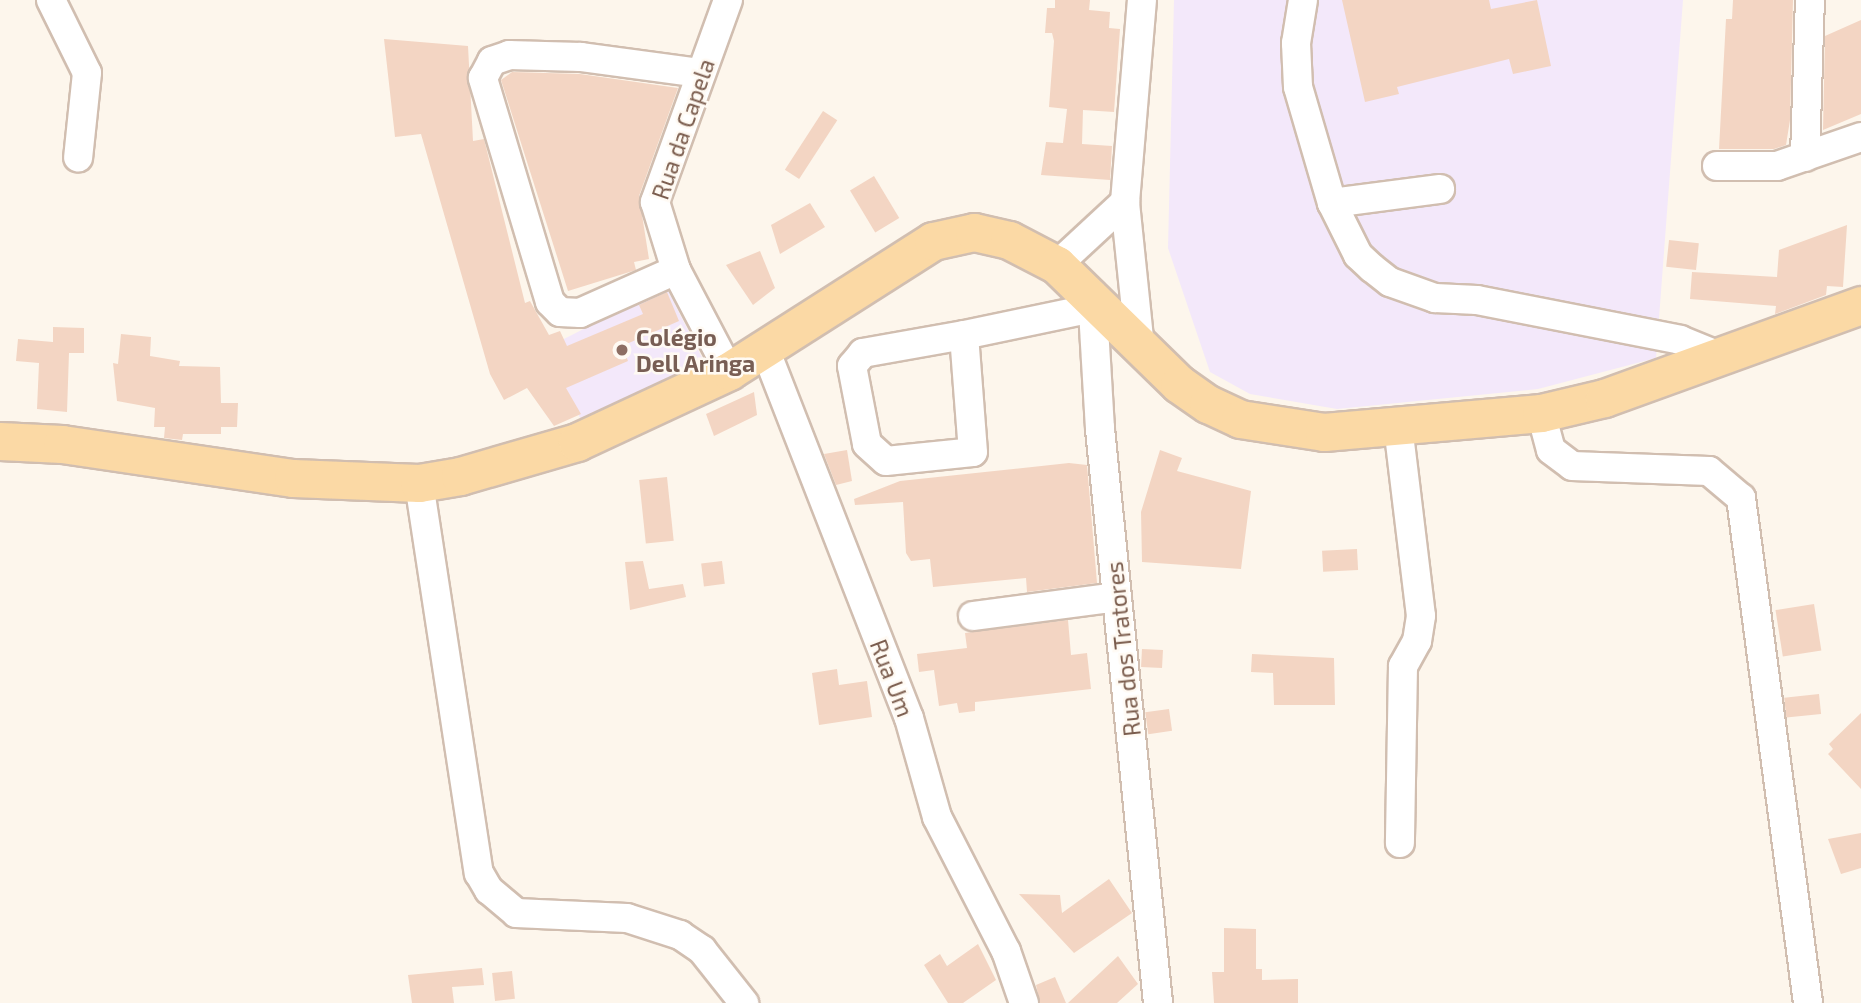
<!DOCTYPE html>
<meta charset="utf-8">
<style>
body{margin:0}
#map{position:relative;width:1861px;height:1003px;overflow:hidden;background:#fdf6ec;font-family:"Exo 2",sans-serif}
div>[style]{position:absolute}
.education>*{inset:0;background:#f3e8fa;transform-origin:0 0}
.building>*{inset:0;background:#f3d5c3;transform-origin:0 0}
.roads{filter:drop-shadow(2px 0 #d1beb0) drop-shadow(-2px 0 #d1beb0) drop-shadow(0 2px #d1beb0) drop-shadow(0 -2px #d1beb0)}
.minor>*{height:28px;margin:-14px;padding:0 14px;transform-origin:14px;border-radius:14px;background:#fff}
.major>*{height:37px;margin:-18.5px;padding:0 18.5px;transform-origin:18.5px;border-radius:18.5px;background:#fbd9a5}
.dots>*{width:19px;height:19px;translate:-50% -50%;box-sizing:border-box;border:4px solid #fffaf3;border-radius:50%}
span{translate:-50% -50%;white-space:nowrap;text-align:center;line-height:1.15;-webkit-text-stroke:5px #fffaf3;paint-order:stroke}
.street-label{font-size:23px;color:#7a5c4d}
.education-label{font-size:23px;color:#785e54;font-weight:700}
.left{translate:0 -50%;text-align:left}
</style>
<div id="map">
<div class="education">
<i style="clip-path:polygon(1174px 0,1683px 0,1656px 358px,1538px 389px,1337px 409px,1250px 394px,1210px 372px,1168px 248px)"></i>
<i style="left:666px;top:287px;width:82px;height:136px;rotate:63deg"></i>
</div>
<div class="building">
<i style="clip-path:polygon(1055px 0,1090px 0,1089px 10px,1110px 12px,1109px 28px,1120px 29px,1114px 112px,1083px 110px,1082px 144px,1112px 146px,1110px 180px,1041px 175px,1046px 142px,1063px 143px,1067px 109px,1049px 107px,1054px 41px,1052px 33px,1045px 33px,1047px 8px,1055px 8px)"></i>
<i style="clip-path:polygon(1342px 0,1489px 0,1491px 9px,1537px 0,1551px 66px,1513px 74px,1509px 59px,1397px 87px,1399px 94px,1365px 102px)"></i>
<i style="clip-path:polygon(1733px 0,1793px 0,1790px 120px,1786px 145px,1774px 149px,1719px 149px,1726px 19px,1732px 19px)"></i>
<i style="clip-path:polygon(1861px 20px,1861px 114px,1823px 130px,1825px 36px)"></i>
<i style="clip-path:polygon(384px 39px,468px 46px,473px 141px,484px 139px,525px 303px,530px 301px,549px 335px,560px 331px,567px 346px,643px 314px,639px 305px,667px 292px,679px 321px,622px 346px,628px 361px,566px 388px,581px 414px,554px 426px,527px 388px,504px 400px,490px 374px,421px 134px,395px 137px)"></i>
<i style="clip-path:polygon(512px 72px,580px 74px,678px 88px,639px 196px,649px 259px,634px 262px,636px 270px,568px 291px,501px 80px)"></i>
<i style="left:823px;top:111px;width:17px;height:70px;rotate:33deg"></i>
<i style="left:874px;top:176px;width:49px;height:28px;rotate:59deg"></i>
<i style="clip-path:polygon(810px 203px,825px 227px,780px 254px,771px 225px)"></i>
<i style="clip-path:polygon(1847px 225px,1843px 287px,1827px 286px,1826px 295px,1775px 314px,1776px 306px,1690px 299px,1692px 272px,1777px 277px,1779px 250px)"></i>
<i style="left:1669px;top:240px;width:30px;height:27px;rotate:6deg"></i>
<i style="clip-path:polygon(760px 251px,775px 288px,753px 305px,726px 265px)"></i>
<i style="clip-path:polygon(53px 327px,84px 328px,84px 353px,69px 353px,67px 412px,37px 409px,39px 363px,16px 361px,18px 339px,53px 342px)"></i>
<i style="clip-path:polygon(121px 334px,151px 337px,150px 356px,180px 361px,179px 366px,220px 367px,221px 403px,238px 403px,237px 427px,221px 427px,221px 434px,183px 434px,182px 440px,164px 438px,165px 427px,154px 427px,155px 408px,117px 401px,113px 363px,118px 364px)"></i>
<i style="clip-path:polygon(754px 392px,757px 415px,714px 436px,706px 414px)"></i>
<i style="clip-path:polygon(847px 450px,852px 481px,836px 485px,824px 454px)"></i>
<i style="clip-path:polygon(1160px 450px,1182px 458px,1177px 471px,1251px 491px,1241px 569px,1142px 562px,1141px 512px)"></i>
<i style="clip-path:polygon(1069px 463px,1087px 465px,1097px 583px,1027px 592px,1026px 578px,933px 587px,930px 559px,911px 561px,906px 553px,903px 502px,855px 505px,854px 499px,900px 481px)"></i>
<i style="left:667px;top:477px;width:64px;height:28px;rotate:84deg"></i>
<i style="left:1357px;top:549px;width:21px;height:35px;rotate:87deg"></i>
<i style="clip-path:polygon(643px 561px,649px 589px,683px 584px,686px 597px,630px 610px,625px 562px)"></i>
<i style="left:722px;top:561px;width:23px;height:21px;rotate:83deg"></i>
<i style="left:1814px;top:604px;width:47px;height:39px;rotate:81deg"></i>
<i style="clip-path:polygon(1068px 620px,1071px 655px,1087px 653px,1091px 689px,975px 702px,975px 711px,959px 713px,957px 703px,939px 706px,934px 670px,919px 672px,917px 654px,967px 648px,965px 633px)"></i>
<i style="left:1142px;top:649px;width:21px;height:18px;rotate:3deg"></i>
<i style="clip-path:polygon(1252px 654px,1334px 658px,1335px 705px,1274px 705px,1273px 673px,1251px 672px)"></i>
<i style="clip-path:polygon(837px 669px,839px 685px,867px 681px,872px 717px,819px 725px,812px 673px)"></i>
<i style="left:1819px;top:694px;width:20px;height:35px;rotate:84deg"></i>
<i style="left:1169px;top:709px;width:22px;height:24px;rotate:82deg"></i>
<i style="clip-path:polygon(1861px 713px,1861px 789px,1828px 754px,1833px 749px,1829px 744px)"></i>
<i style="clip-path:polygon(1861px 833px,1861px 868px,1841px 874px,1828px 839px)"></i>
<i style="clip-path:polygon(1109px 879px,1132px 913px,1074px 953px,1019px 894px,1060px 895px,1062px 913px)"></i>
<i style="clip-path:polygon(1224px 928px,1256px 929px,1256px 969px,1262px 969px,1262px 980px,1298px 979px,1298px 1003px,1214px 1003px,1212px 972px,1224px 972px)"></i>
<i style="clip-path:polygon(978px 944px,996px 980px,963px 1003px,948px 1003px,924px 965px,940px 954px,947px 966px)"></i>
<i style="clip-path:polygon(1118px 956px,1138px 984px,1117px 1003px,1068px 1003px)"></i>
<i style="clip-path:polygon(482px 968px,484px 985px,452px 987px,454px 1003px,412px 1003px,408px 975px)"></i>
<i style="left:512px;top:971px;width:28px;height:20px;rotate:84deg"></i>
<i style="clip-path:polygon(1055px 977px,1066px 1003px,1040px 1003px,1036px 985px)"></i>
</div>
<div class="roads">
<div class="minor">
<i style="left:51px;top:0;width:81px;rotate:63.7deg"></i>
<i style="left:87px;top:73px;width:85px;rotate:96deg"></i>
<i style="left:728px;top:0;width:215px;rotate:109.9deg"></i>
<i style="left:655px;top:202px;width:71px;rotate:72.8deg"></i>
<i style="left:676px;top:270px;width:114px;rotate:62.3deg"></i>
<i style="left:1303px;top:0;width:44px;rotate:99.2deg"></i>
<i style="left:1296px;top:43px;width:44px;rotate:87.4deg"></i>
<i style="left:1298px;top:87px;width:121px;rotate:73.7deg"></i>
<i style="left:1332px;top:203px;width:58px;rotate:63.4deg"></i>
<i style="left:1358px;top:255px;width:19px;rotate:43deg"></i>
<i style="left:1372px;top:268px;width:23px;rotate:38deg"></i>
<i style="left:1390px;top:282px;width:48px;rotate:19.6deg"></i>
<i style="left:1435px;top:298px;width:42px;rotate:2.7deg"></i>
<i style="left:1477px;top:300px;width:207px;rotate:11.1deg"></i>
<i style="left:1680px;top:340px;width:45px;rotate:22deg"></i>
<i style="left:1805px;top:157px;width:157px;rotate:-88.2deg"></i>
<i style="left:1717px;top:166px;width:60px"></i>
<i style="left:1777px;top:166px;width:89px;rotate:-19deg"></i>
<i style="left:1332px;top:203px;width:109px;rotate:-7.4deg"></i>
<i style="left:1057px;top:265px;width:93px;rotate:-42.8deg"></i>
<i style="left:676px;top:270px;width:105px;rotate:155.9deg"></i>
<i style="left:580px;top:313px;width:20px;rotate:-177deg"></i>
<i style="left:560px;top:312px;width:14px;rotate:-135deg"></i>
<i style="left:550px;top:302px;width:234px;rotate:-106.7deg"></i>
<i style="left:483px;top:78px;width:19px;rotate:-62deg"></i>
<i style="left:492px;top:61px;width:18px;rotate:-19deg"></i>
<i style="left:509px;top:55px;width:72px;rotate:1.6deg"></i>
<i style="left:581px;top:57px;width:120px;rotate:7.7deg"></i>
<i style="left:1092px;top:294px;width:135px;rotate:86.6deg"></i>
<i style="left:1100px;top:429px;width:577px;rotate:84.23deg"></i>
<i style="left:964px;top:335px;width:103px;rotate:169.9deg"></i>
<i style="left:863px;top:353px;width:17px;rotate:130deg"></i>
<i style="left:852px;top:366px;width:79px;rotate:79.1deg"></i>
<i style="left:867px;top:444px;width:25px;rotate:42deg"></i>
<i style="left:886px;top:461px;width:87px;rotate:-5.9deg"></i>
<i style="left:973px;top:452px;width:117px;rotate:-94.4deg"></i>
<i style="left:964px;top:335px;width:132px;rotate:-11.8deg"></i>
<i style="left:1140px;top:348px;width:147px;rotate:-95.9deg"></i>
<i style="left:1125px;top:202px;width:203px;rotate:-85.2deg"></i>
<i style="left:765px;top:349px;width:396px;rotate:68.7deg"></i>
<i style="left:909px;top:718px;width:103px;rotate:74.2deg"></i>
<i style="left:937px;top:817px;width:151px;rotate:62.8deg"></i>
<i style="left:1006px;top:951px;width:55px;rotate:70.9deg"></i>
<i style="left:1541px;top:413px;width:38px;rotate:75deg"></i>
<i style="left:1551px;top:450px;width:26px;rotate:37deg"></i>
<i style="left:1572px;top:466px;width:137px;rotate:2.1deg"></i>
<i style="left:1709px;top:471px;width:42px;rotate:40.2deg"></i>
<i style="left:1741px;top:498px;width:509px;rotate:82.44deg"></i>
<i style="left:1398px;top:426px;width:191px;rotate:83.1deg"></i>
<i style="left:1421px;top:616px;width:25px;rotate:99deg"></i>
<i style="left:1417px;top:641px;width:29px;rotate:119deg"></i>
<i style="left:1403px;top:666px;width:177px;rotate:91deg"></i>
<i style="left:419px;top:483px;width:395px;rotate:81.3deg"></i>
<i style="left:479px;top:873px;width:20px;rotate:60deg"></i>
<i style="left:489px;top:890px;width:35px;rotate:40deg"></i>
<i style="left:516px;top:913px;width:111px;rotate:2.6deg"></i>
<i style="left:627px;top:918px;width:56px;rotate:17.8deg"></i>
<i style="left:680px;top:935px;width:27px;rotate:34deg"></i>
<i style="left:702px;top:950px;width:68px;rotate:51.6deg"></i>
<i style="left:973px;top:616px;width:145px;rotate:-7.5deg"></i>
</div>
<div class="major">
<i style="left:0;top:441px;width:62px;rotate:2.8deg"></i>
<i style="left:62px;top:444px;width:233px;rotate:8.4deg"></i>
<i style="left:293px;top:478px;width:126px;rotate:2.3deg"></i>
<i style="left:419px;top:483px;width:42px;rotate:-9.7deg"></i>
<i style="left:460px;top:476px;width:122px;rotate:-16.2deg"></i>
<i style="left:577px;top:442px;width:168px;rotate:-25deg"></i>
<i style="left:729px;top:371px;width:242px;rotate:-32.5deg"></i>
<i style="left:933px;top:241px;width:42px;rotate:-12.4deg"></i>
<i style="left:974px;top:232px;width:36px;rotate:13deg"></i>
<i style="left:1009px;top:240px;width:54px;rotate:27.5deg"></i>
<i style="left:1057px;top:265px;width:170px;rotate:44.3deg"></i>
<i style="left:1179px;top:384px;width:35px;rotate:35deg"></i>
<i style="left:1208px;top:404px;width:35px;rotate:25deg"></i>
<i style="left:1240px;top:419px;width:85px;rotate:8.8deg"></i>
<i style="left:1324px;top:432px;width:218px;rotate:-5deg"></i>
<i style="left:1541px;top:413px;width:65px;rotate:-13.4deg"></i>
<i style="left:1604px;top:398px;width:273px;rotate:-19.9deg"></i>
</div>
</div>
<div class="dots">
<i style="left:622px;top:350px;background:#8d6e63"></i>
</div>
<div class="street-label">
<span style="left:683px;top:129px;rotate:-71deg">Rua da Capela</span>
<span style="left:1123px;top:649px;rotate:-96deg">Rua dos Tratores</span>
<span style="left:892px;top:678px;rotate:69deg">Rua Um</span>
</div>
<div class="education-label">
<span class="left" style="left:636px;top:350px">Colégio<br>Dell Aringa</span>
</div>
</div>
